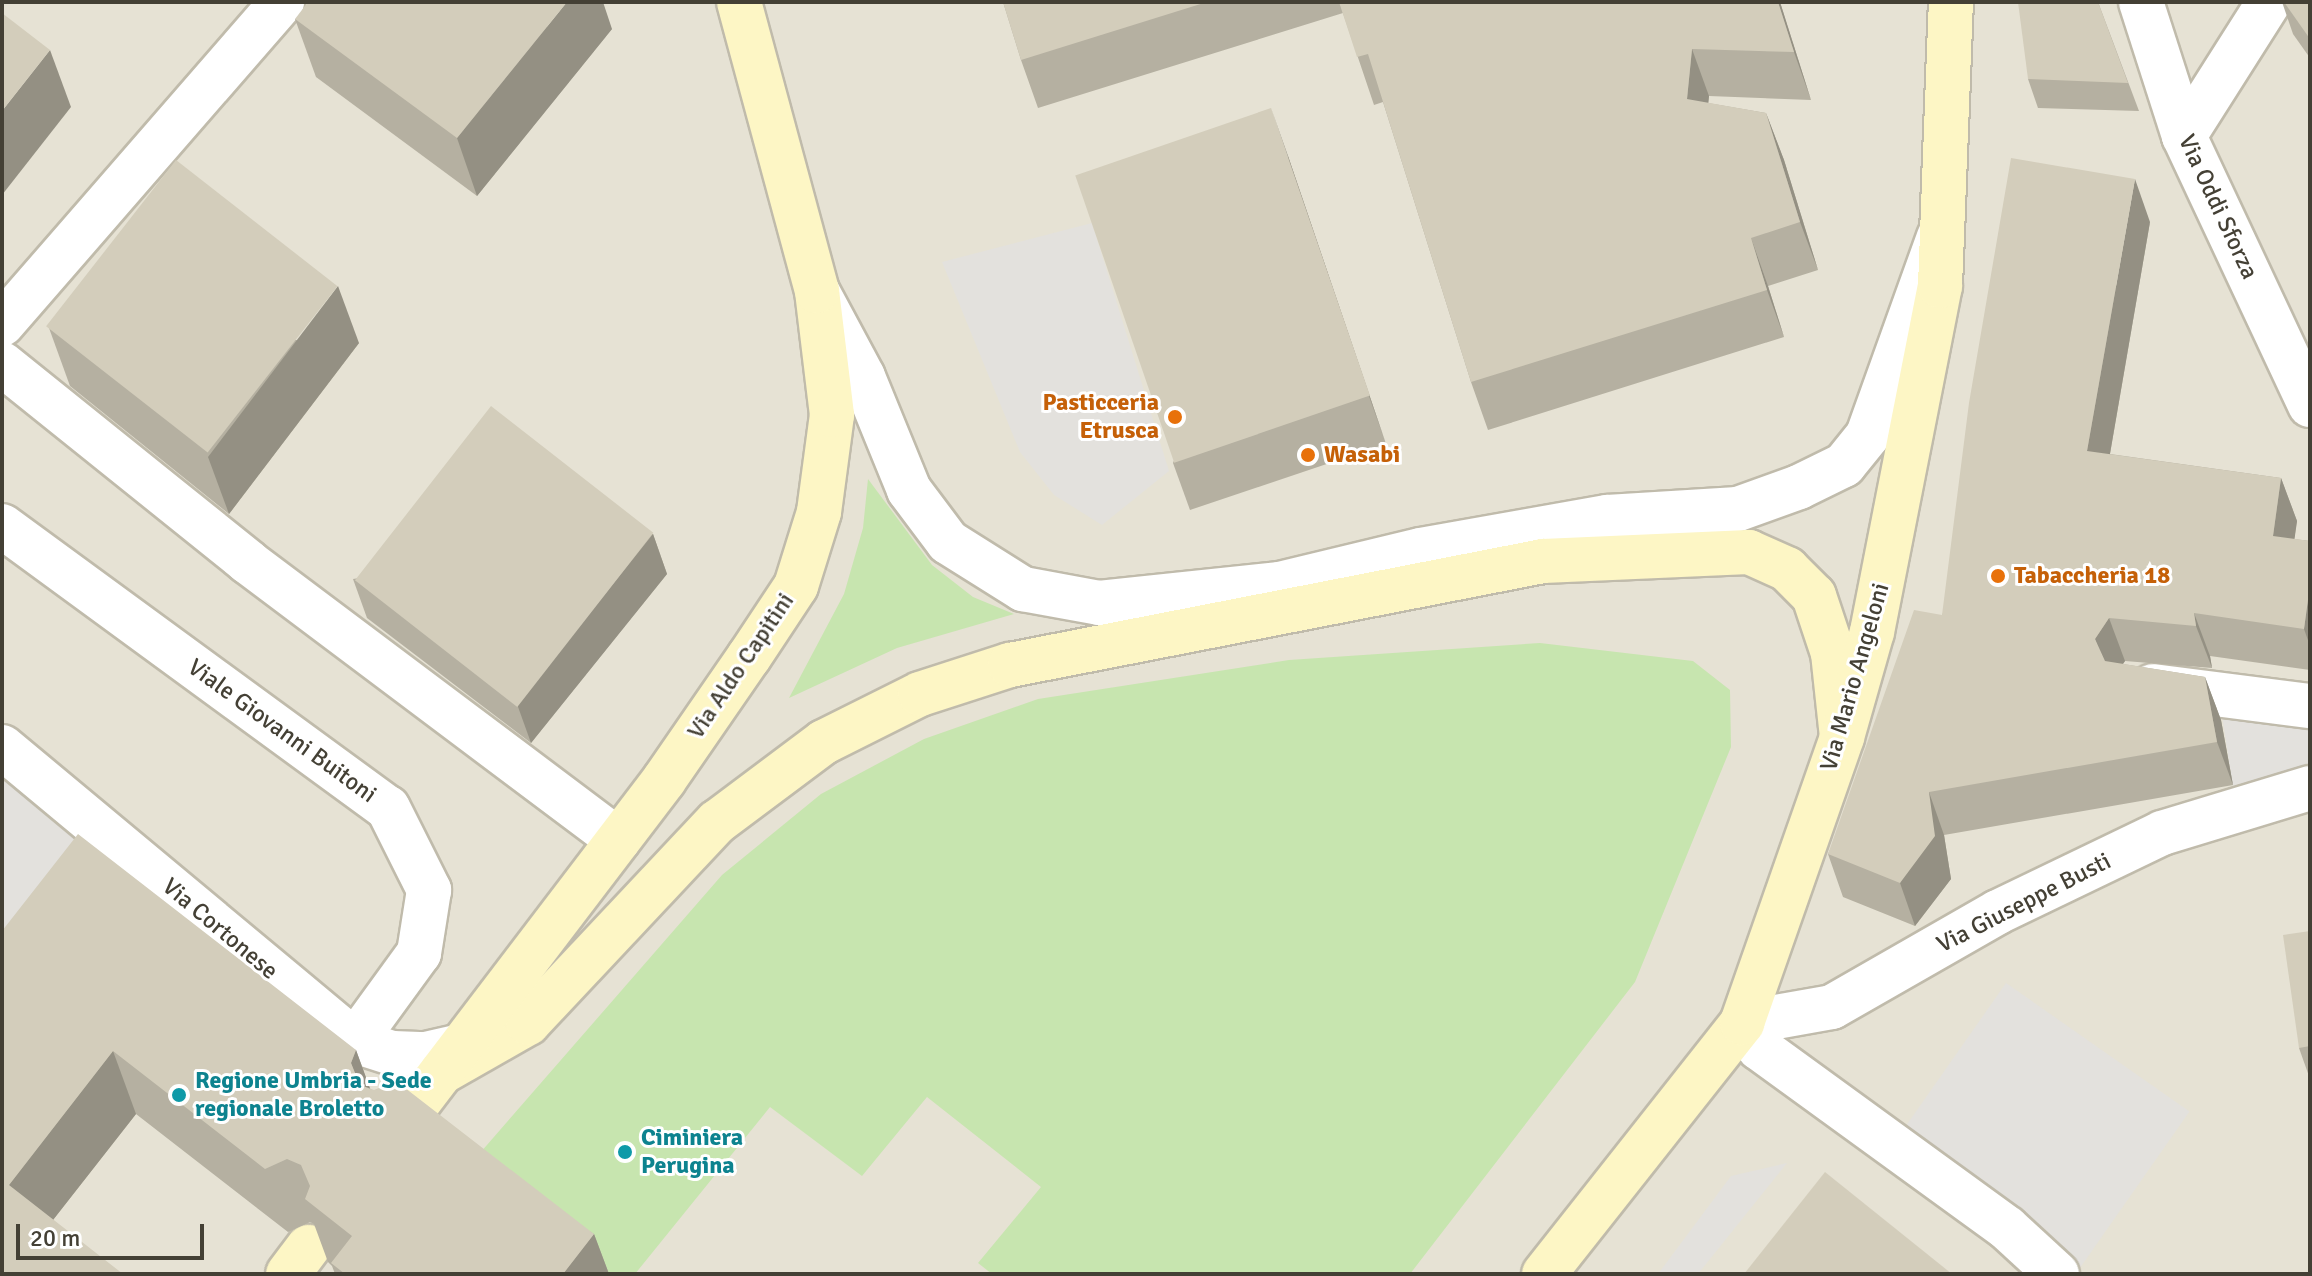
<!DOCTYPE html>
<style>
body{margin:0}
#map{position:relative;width:2312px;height:1276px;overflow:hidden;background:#f2f0e5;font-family:Signika,sans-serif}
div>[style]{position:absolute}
.residential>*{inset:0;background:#e6e2d4;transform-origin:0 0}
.green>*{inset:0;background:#c7e5af}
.parking>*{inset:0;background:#e3e1dd;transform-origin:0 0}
.roads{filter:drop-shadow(2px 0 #c0bbab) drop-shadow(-2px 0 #c0bbab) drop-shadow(0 2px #c0bbab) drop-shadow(0 -2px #c0bbab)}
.street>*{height:44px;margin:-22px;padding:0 22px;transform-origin:22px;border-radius:22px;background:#fff}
.secondary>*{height:44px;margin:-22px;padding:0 22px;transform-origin:22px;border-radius:22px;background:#fdf6c5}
.wall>*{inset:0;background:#b5b0a1}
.shaded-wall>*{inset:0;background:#949083}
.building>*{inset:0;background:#d3cdbb;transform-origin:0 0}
.dots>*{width:22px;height:22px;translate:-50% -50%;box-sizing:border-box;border:4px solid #fff;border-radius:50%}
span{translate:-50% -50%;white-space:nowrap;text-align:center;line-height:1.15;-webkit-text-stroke:6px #fff;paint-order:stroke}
.street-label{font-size:24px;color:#444035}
.food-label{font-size:24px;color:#c56008;font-weight:700}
.right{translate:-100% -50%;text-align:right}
.left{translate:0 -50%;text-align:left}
.culture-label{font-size:24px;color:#0d838f;font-weight:700}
.frame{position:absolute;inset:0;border:4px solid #444035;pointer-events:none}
.scale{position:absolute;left:16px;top:1224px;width:188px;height:36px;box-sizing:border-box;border:4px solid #444035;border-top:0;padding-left:10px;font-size:24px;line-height:28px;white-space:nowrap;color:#444035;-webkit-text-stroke:6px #fff;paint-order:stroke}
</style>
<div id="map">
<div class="residential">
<i style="left:2px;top:2px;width:2308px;height:1272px"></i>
</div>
<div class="green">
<i style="clip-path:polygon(868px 479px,932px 565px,973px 597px,1014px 614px,897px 648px,789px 698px,844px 594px,863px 528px)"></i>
<i style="clip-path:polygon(1540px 643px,1693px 661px,1730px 690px,1731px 747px,1635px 982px,1410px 1274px,992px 1274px,978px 1263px,1041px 1187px,927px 1097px,862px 1176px,770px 1107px,635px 1274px,587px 1274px,460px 1176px,722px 875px,821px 794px,924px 739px,1038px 699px,1289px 660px)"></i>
</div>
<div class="parking">
<i style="clip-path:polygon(1092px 223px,1169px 471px,1102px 525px,1054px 495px,1020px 452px,942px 262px)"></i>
<i style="clip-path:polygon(2219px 695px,2310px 706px,2310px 778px,2233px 788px)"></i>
<i style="clip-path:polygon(2px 761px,116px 860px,2px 1007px)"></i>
<i style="left:2006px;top:983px;width:224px;height:196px;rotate:35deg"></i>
<i style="clip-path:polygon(1787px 1163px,1698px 1274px,1658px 1274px,1731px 1176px)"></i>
</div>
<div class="roads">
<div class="street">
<i style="left:2141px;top:2px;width:141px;rotate:72.2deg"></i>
<i style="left:2184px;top:136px;width:297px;rotate:64.9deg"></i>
<i style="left:2184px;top:136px;width:159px;rotate:-57.6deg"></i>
<i style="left:818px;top:293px;width:95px;rotate:61.8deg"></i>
<i style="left:863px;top:377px;width:122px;rotate:67.8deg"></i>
<i style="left:909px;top:490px;width:65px;rotate:53.1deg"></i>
<i style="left:948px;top:542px;width:89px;rotate:32.1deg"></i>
<i style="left:1023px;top:589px;width:77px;rotate:10.4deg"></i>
<i style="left:1099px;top:603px;width:182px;rotate:-6deg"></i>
<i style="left:1280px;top:584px;width:145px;rotate:-13.6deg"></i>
<i style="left:1421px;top:550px;width:189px;rotate:-10.1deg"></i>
<i style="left:1607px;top:517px;width:131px;rotate:-3.5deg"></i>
<i style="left:1738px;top:509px;width:65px;rotate:-19.8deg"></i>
<i style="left:1799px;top:487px;width:50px;rotate:-26.1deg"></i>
<i style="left:1844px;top:465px;width:38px;rotate:-51deg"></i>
<i style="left:1868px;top:435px;width:210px;rotate:-70.3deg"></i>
<i style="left:2px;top:324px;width:427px;rotate:-49deg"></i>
<i style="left:2px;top:364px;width:316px;rotate:38.8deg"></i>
<i style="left:248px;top:562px;width:463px;rotate:36.9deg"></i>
<i style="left:2px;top:526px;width:478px;rotate:36.2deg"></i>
<i style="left:388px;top:808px;width:92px;rotate:63.4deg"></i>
<i style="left:429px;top:890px;width:64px;rotate:99deg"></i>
<i style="left:419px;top:953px;width:109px;rotate:126deg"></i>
<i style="left:2153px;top:686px;width:158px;rotate:7.3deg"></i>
<i style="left:2px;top:747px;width:459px;rotate:39.8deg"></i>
<i style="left:355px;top:1041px;width:40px;rotate:18deg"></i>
<i style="left:393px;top:1053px;width:33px;rotate:2deg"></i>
<i style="left:426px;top:1054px;width:36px;rotate:-13deg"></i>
<i style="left:2057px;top:1274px;width:68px;rotate:-137.4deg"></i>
<i style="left:2007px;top:1228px;width:306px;rotate:-144deg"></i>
<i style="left:1759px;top:1048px;width:30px;rotate:-124deg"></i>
<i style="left:1742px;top:1023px;width:91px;rotate:-10.1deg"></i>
<i style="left:1832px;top:1007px;width:191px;rotate:-29.8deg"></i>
<i style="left:1998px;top:912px;width:182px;rotate:-25.7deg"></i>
<i style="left:2162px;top:833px;width:155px;rotate:-16.9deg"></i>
</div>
<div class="secondary">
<i style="left:442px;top:1072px;width:99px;rotate:-29.7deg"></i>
<i style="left:528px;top:1023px;width:276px;rotate:-46.8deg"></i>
<i style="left:717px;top:822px;width:134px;rotate:-36.8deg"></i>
<i style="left:824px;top:742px;width:107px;rotate:-26.6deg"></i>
<i style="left:920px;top:694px;width:95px;rotate:-17.9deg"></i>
<i style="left:1010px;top:665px;width:543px;rotate:-11.04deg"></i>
<i style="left:1543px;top:561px;width:206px;rotate:-2.5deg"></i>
<i style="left:1749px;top:552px;width:42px;rotate:24.1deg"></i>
<i style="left:1787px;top:569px;width:38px;rotate:45deg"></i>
<i style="left:1814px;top:596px;width:60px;rotate:71.6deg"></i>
<i style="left:1833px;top:653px;width:84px;rotate:83.9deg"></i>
<i style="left:399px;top:1128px;width:437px;rotate:-52.7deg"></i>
<i style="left:664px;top:780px;width:150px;rotate:-55.4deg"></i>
<i style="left:749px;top:657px;width:85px;rotate:-56.5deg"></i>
<i style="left:796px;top:586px;width:77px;rotate:-72.7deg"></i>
<i style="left:819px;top:512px;width:98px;rotate:-82.4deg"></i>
<i style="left:832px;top:415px;width:125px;rotate:-96.9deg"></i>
<i style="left:817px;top:291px;width:299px;rotate:-105.1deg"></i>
<i style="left:288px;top:1274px;width:34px;rotate:-53deg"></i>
<i style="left:1544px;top:1274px;width:320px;rotate:-51.7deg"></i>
<i style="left:1742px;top:1023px;width:303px;rotate:-70.7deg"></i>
<i style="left:1842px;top:737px;width:109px;rotate:-74.1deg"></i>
<i style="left:1872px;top:632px;width:353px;rotate:-78.9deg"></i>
<i style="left:1940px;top:286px;width:284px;rotate:-87.8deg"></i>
</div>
</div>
<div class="wall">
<i style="clip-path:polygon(1003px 2px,1780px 2px,1811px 100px,1709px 96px,1708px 103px,1766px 113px,1784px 160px,1818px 270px,1768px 286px,1784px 337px,1488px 430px,1471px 382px,1383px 102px,1374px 105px,1343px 13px,1038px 108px,1021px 60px)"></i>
<i style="clip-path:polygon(2098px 2px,2139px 111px,2038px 108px,2028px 79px)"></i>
<i style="clip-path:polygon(2282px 2px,2310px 2px,2310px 58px,2293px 34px)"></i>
<i style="clip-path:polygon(295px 19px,612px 29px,477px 196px,316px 77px)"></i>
<i style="clip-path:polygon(1288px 156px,1386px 444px,1190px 510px,1173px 463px)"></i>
<i style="clip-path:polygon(2150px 222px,2110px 454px,2281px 478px,2297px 521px,2294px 539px,2310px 541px,2310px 670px,2210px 656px,2212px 668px,2125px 661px,2123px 664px,2205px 677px,2221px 720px,2233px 785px,1944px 835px,1951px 879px,1915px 926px,1843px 897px,1828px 854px,1942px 615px)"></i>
<i style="clip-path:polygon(49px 328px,359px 343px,229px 514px,70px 386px)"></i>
<i style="clip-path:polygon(653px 534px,667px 574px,531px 743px,367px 618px,353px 579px)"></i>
<i style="clip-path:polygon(2px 931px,356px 1050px,370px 1089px,594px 1234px,609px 1274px,335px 1274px,332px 1266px,328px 1262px,314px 1224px,310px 1222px,288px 1232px,136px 1114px,53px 1220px,2px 1274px)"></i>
<i style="clip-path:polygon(2310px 931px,2310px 1079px,2299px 1048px)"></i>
</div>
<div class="shaded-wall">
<i style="clip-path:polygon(567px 2px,603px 2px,612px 29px,477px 196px,457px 138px)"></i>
<i style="clip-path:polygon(1778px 2px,1780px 2px,1811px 100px,1794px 52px)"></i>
<i style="clip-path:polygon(1692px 49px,1709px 96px,1704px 147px,1687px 99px)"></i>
<i style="clip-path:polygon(50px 50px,71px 107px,2px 195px,2px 111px)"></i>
<i style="clip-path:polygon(1271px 108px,1288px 156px,1386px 444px,1369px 396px)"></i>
<i style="clip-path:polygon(1766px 113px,1784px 160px,1818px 270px,1800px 222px)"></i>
<i style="clip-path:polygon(2135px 179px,2150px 222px,2103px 494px,2087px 451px)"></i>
<i style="clip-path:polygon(1751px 238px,1768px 286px,1784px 337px,1767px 290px)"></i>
<i style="clip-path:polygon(338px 286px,359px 343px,229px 514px,208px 457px)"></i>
<i style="clip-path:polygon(2281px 478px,2297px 521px,2289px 579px,2273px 536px)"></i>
<i style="clip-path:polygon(653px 534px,667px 574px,531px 743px,517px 704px)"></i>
<i style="clip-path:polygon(2310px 585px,2310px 646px,2304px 629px)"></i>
<i style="clip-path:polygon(2194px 613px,2210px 656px,2212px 668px,2196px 626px)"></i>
<i style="clip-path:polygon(2109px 618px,2125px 661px,2110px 682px,2095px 639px)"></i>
<i style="clip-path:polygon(2205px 677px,2221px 720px,2233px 785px,2217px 742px)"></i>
<i style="clip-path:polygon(1929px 792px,1944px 835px,1951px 879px,1915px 926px,1900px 883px)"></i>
<i style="clip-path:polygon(356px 1050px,379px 1113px,374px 1126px,351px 1063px)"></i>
<i style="clip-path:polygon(113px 1051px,136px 1114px,31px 1248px,9px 1185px)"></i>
<i style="clip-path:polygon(594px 1234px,609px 1274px,563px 1274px)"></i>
</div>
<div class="building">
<i style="clip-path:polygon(308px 2px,567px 2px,457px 138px,295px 19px)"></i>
<i style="clip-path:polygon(1003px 2px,1207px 2px,1021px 60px)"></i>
<i style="clip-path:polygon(1339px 2px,1778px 2px,1794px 52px,1692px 49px,1687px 99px,1766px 113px,1800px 222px,1751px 238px,1767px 290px,1471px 382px,1368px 54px,1357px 57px)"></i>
<i style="clip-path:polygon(2018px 2px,2098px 2px,2128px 83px,2028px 79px)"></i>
<i style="clip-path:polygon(2284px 2px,2310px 2px,2310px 39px)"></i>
<i style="clip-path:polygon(2px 13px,50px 50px,2px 111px)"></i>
<i style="left:1271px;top:108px;width:304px;height:207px;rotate:71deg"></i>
<i style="clip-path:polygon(2011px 158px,2135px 179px,2087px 451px,2281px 478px,2273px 536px,2310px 541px,2310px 585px,2304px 629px,2194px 613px,2196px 626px,2109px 618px,2095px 639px,2105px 661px,2205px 677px,2217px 742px,1929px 792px,1935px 836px,1900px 883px,1828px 854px,1914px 610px,1942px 615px,1969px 403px)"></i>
<i style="left:176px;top:160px;width:205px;height:211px;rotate:38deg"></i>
<i style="left:491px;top:406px;width:206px;height:221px;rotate:38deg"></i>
<i style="clip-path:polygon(78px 834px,356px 1050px,351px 1063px,360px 1085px,374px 1090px,396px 1081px,594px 1234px,563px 1274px,345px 1274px,331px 1263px,352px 1236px,305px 1199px,310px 1186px,301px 1165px,287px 1159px,265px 1169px,113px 1051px,9px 1185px,123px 1274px,2px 1274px,2px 931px)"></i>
<i style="clip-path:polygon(2310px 931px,2310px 1046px,2299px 1048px,2283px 935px)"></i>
<i style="clip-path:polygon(1825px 1172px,1952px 1274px,1744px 1274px)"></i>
</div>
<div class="dots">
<i style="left:1175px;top:417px;background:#e8710a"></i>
<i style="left:1308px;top:455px;background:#e8710a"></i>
<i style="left:1998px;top:576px;background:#e8710a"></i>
<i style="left:179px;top:1095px;background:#0f9aa8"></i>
<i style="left:625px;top:1152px;background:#0f9aa8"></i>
</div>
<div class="street-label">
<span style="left:2218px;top:207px;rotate:65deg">Via Oddi Sforza</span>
<span style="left:741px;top:666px;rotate:-56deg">Via Aldo Capitini</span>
<span style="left:1855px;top:677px;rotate:-74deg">Via Mario Angeloni</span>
<span style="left:282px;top:731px;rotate:36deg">Viale Giovanni Buitoni</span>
<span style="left:2024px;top:903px;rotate:-27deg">Via Giuseppe Busti</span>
<span style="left:220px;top:929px;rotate:40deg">Via Cortonese</span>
</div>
<div class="food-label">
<span class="right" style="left:1159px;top:417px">Pasticceria<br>Etrusca</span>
<span class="left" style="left:1324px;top:455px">Wasabi</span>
<span class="left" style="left:2014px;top:576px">Tabaccheria 18</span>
</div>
<div class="culture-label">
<span class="left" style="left:195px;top:1095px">Regione Umbria - Sede<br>regionale Broletto</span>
<span class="left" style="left:641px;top:1152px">Ciminiera<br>Perugina</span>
</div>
<div class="frame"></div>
<div class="scale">20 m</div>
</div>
